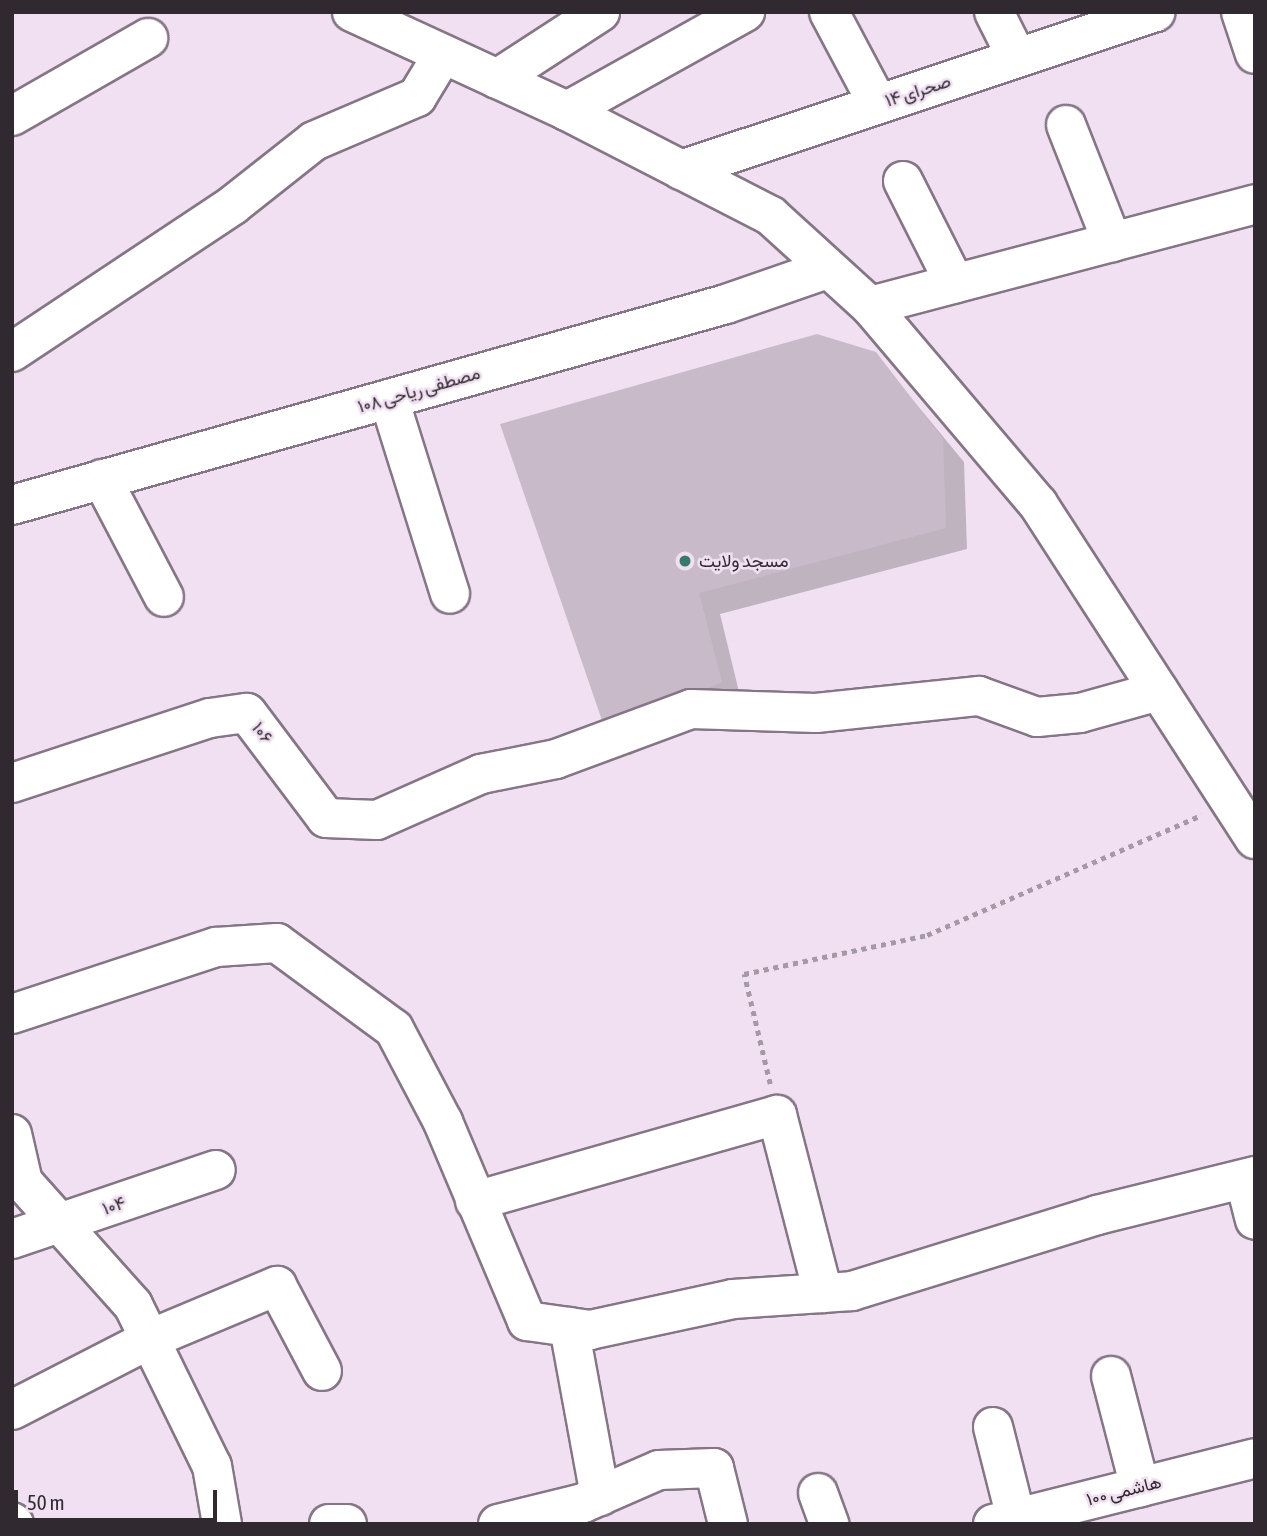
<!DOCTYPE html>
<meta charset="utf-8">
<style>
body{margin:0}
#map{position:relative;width:1267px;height:1536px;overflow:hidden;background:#f0e0f1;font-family:"Asap Condensed",Vazirmatn,sans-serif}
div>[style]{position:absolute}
.shadow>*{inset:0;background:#0003}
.building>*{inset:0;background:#c9baca}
.path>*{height:4.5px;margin-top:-2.25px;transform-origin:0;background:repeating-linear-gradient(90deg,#a599a5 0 5px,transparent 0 10px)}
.roads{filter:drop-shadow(2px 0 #857685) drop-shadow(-2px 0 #857685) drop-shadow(0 2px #857685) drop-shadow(0 -2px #857685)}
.minor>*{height:38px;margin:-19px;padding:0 19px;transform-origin:19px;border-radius:19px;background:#fff}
.dots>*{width:19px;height:19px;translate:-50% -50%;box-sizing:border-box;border:4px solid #f0e0f1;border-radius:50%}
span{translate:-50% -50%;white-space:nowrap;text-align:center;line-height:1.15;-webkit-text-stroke:5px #f0e0f1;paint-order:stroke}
.street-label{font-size:18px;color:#302a30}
.poi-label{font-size:18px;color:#302a30}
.left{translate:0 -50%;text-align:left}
.frame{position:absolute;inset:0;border:14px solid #302a30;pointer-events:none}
.scale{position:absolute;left:14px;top:1490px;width:203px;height:32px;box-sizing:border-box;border:4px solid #302a30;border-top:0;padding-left:9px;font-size:21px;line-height:24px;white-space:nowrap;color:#302a30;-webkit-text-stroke:5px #f0e0f1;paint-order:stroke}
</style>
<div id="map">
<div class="shadow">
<i style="clip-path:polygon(817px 336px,875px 354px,964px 462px,967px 549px,720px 614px,742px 704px,630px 755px,609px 734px)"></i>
</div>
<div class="building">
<i style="clip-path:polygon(817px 334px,876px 352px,943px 439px,946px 528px,699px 593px,722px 682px,607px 735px,500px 424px)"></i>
</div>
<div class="path">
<i style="left:770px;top:1084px;width:113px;rotate:-103.3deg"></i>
<i style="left:744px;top:974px;width:187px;rotate:-12deg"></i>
<i style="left:927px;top:935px;width:300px;rotate:-23.6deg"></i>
</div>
<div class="roads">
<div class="minor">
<i style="left:352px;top:12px;width:237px;rotate:24.7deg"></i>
<i style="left:567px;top:111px;width:229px;rotate:27.2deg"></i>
<i style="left:771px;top:216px;width:134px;rotate:42.3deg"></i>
<i style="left:870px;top:306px;width:260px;rotate:49.7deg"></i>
<i style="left:1038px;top:504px;width:399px;rotate:57.1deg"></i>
<i style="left:829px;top:12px;width:104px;rotate:62deg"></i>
<i style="left:994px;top:12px;width:51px;rotate:63.4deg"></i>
<i style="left:1241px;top:12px;width:44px;rotate:71.6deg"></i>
<i style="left:497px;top:79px;width:123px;rotate:-33deg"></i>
<i style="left:567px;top:111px;width:204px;rotate:-29.1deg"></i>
<i style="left:12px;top:116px;width:157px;rotate:-29.8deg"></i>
<i style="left:1066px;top:125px;width:126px;rotate:68.5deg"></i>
<i style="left:681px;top:170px;width:500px;rotate:-18.4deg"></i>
<i style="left:903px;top:181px;width:115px;rotate:63.2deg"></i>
<i style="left:870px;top:306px;width:398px;rotate:-14.8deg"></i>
<i style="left:12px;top:352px;width:265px;rotate:-33.6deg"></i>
<i style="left:233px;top:205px;width:103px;rotate:-38.3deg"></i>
<i style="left:314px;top:141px;width:112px;rotate:-23.1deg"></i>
<i style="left:417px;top:97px;width:50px;rotate:-58.8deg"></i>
<i style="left:389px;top:399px;width:204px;rotate:72.6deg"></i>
<i style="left:102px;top:479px;width:133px;rotate:62.3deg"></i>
<i style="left:12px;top:505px;width:742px;rotate:-15.72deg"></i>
<i style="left:726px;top:304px;width:104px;rotate:-19.1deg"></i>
<i style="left:12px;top:783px;width:208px;rotate:-18.2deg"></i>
<i style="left:210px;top:718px;width:37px;rotate:-8deg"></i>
<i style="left:247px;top:713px;width:131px;rotate:53deg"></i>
<i style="left:326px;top:818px;width:51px;rotate:2.2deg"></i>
<i style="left:377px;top:820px;width:114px;rotate:-23.9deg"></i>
<i style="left:481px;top:774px;width:76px;rotate:-11.3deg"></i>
<i style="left:556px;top:759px;width:144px;rotate:-20.3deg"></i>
<i style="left:691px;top:709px;width:125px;rotate:1.8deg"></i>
<i style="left:816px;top:713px;width:164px;rotate:-6deg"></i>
<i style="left:979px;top:696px;width:62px;rotate:19.9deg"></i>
<i style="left:1037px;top:717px;width:43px;rotate:-5.3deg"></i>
<i style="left:1080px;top:713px;width:82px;rotate:-15.6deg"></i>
<i style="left:12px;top:1014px;width:215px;rotate:-18.2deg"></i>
<i style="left:216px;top:947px;width:61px;rotate:-3.8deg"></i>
<i style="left:277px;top:943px;width:145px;rotate:36.3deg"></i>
<i style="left:394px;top:1029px;width:105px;rotate:62.2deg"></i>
<i style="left:443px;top:1122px;width:216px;rotate:67.1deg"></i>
<i style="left:527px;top:1321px;width:64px;rotate:8.1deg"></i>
<i style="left:590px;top:1330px;width:146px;rotate:-12.2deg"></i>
<i style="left:733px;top:1299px;width:119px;rotate:-3.8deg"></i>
<i style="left:852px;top:1291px;width:257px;rotate:-17.2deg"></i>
<i style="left:1097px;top:1215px;width:163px;rotate:-13.9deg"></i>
<i style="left:12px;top:1134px;width:49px;rotate:77.1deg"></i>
<i style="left:23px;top:1182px;width:165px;rotate:48.2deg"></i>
<i style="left:133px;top:1305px;width:179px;rotate:63.9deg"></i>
<i style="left:212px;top:1466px;width:59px;rotate:80.2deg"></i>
<i style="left:1245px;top:1181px;width:40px;rotate:75.6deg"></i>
<i style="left:475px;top:1201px;width:314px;rotate:-15.9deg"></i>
<i style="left:777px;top:1115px;width:184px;rotate:75.5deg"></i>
<i style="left:12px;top:1239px;width:215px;rotate:-18.7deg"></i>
<i style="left:569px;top:1327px;width:172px;rotate:79.6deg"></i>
<i style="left:1111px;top:1376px;width:115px;rotate:75.4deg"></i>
<i style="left:12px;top:1410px;width:155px;rotate:-27.2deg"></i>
<i style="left:150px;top:1339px;width:138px;rotate:-22.7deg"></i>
<i style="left:277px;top:1286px;width:96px;rotate:62.1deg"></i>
<i style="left:993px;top:1427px;width:94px;rotate:75.8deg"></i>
<i style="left:818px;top:1493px;width:33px;rotate:70deg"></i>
<i style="left:12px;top:1522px;width:3px;rotate:45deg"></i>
<i style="left:329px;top:1524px;width:18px"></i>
<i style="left:498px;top:1524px;width:88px;rotate:-13.9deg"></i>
<i style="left:583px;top:1503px;width:83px;rotate:-23.5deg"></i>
<i style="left:659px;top:1470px;width:55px;rotate:-2.1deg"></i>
<i style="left:714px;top:1468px;width:58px;rotate:76deg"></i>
<i style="left:993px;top:1524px;width:270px;rotate:-14.1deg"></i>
</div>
</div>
<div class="dots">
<i style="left:685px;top:561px;background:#367a6d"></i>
</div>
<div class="street-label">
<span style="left:918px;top:91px;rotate:-18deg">صحرای ۱۴</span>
<span style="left:419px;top:390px;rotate:-16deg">مصطفی ریاحی ۱۰۸</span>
<span style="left:262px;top:733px;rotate:53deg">۱۰۶</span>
<span style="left:114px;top:1206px;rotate:-19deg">۱۰۴</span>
<span style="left:1124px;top:1491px;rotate:-14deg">هاشمی ۱۰۰</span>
</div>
<div class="poi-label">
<span class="left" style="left:699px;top:561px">مسجد ولایت</span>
</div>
<div class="frame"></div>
<div class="scale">50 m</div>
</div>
